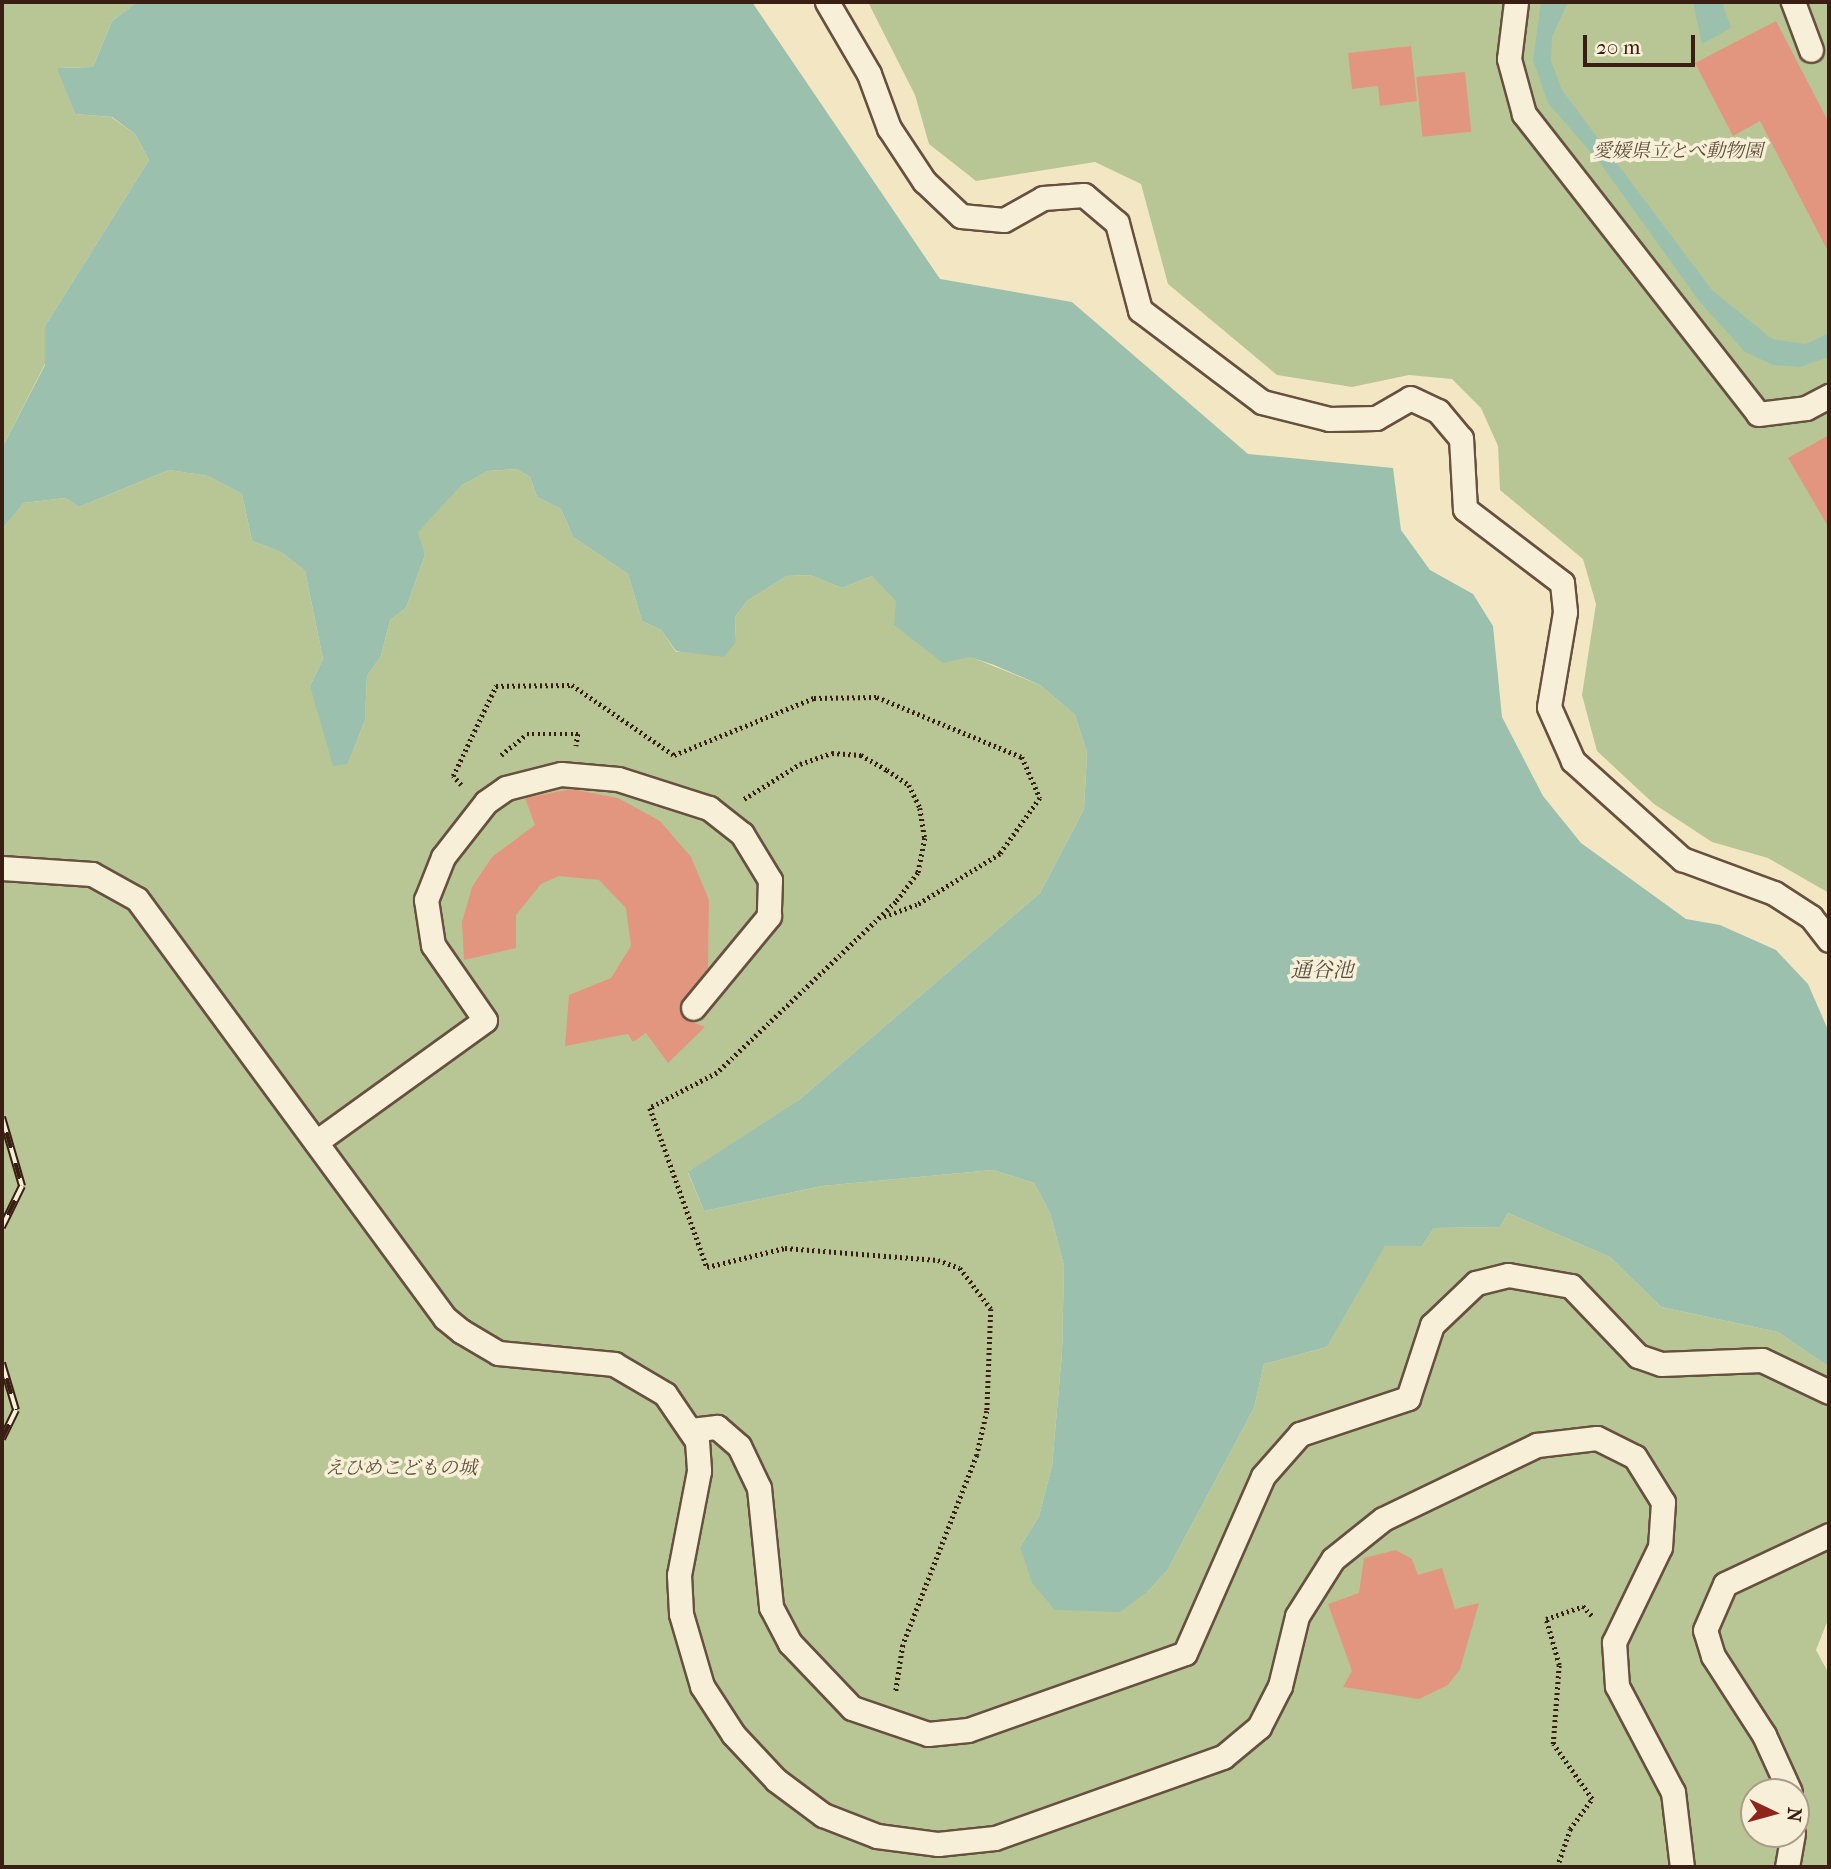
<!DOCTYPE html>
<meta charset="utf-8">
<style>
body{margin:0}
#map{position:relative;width:1831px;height:1869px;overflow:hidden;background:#f3e6c2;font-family:"IM FELL French Canon","Noto Serif JP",serif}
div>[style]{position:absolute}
.green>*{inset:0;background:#b8c695}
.water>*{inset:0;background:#9cc0ae}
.building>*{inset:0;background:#e3967f;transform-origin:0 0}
.path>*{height:4.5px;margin-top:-2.25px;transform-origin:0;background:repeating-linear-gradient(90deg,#3a1e14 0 2px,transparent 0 5.5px)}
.roads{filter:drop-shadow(2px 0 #685040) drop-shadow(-2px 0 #685040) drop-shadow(0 2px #685040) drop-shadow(0 -2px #685040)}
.lane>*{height:23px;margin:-11.5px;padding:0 11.5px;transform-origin:11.5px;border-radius:11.5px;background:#f7efd7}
.rail>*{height:8px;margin-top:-4px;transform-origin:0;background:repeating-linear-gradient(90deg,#f7efd7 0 16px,#3a1e14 0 32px);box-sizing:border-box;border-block:2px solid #3a1e14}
span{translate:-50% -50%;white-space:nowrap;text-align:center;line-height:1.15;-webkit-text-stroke:7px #f7efd7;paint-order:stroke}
.park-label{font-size:19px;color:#60503b;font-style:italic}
.water-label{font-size:21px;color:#574f42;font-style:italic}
.frame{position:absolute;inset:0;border:4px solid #3a1e14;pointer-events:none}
.north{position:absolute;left:1740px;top:1778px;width:70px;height:70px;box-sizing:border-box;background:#f7efd7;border:2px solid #ab9b89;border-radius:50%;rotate:95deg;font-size:19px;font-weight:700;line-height:28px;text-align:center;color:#3a1e14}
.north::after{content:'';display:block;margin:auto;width:24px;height:32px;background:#8f2418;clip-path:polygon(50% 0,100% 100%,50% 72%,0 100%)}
.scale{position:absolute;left:1583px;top:35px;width:112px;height:32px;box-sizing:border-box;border:4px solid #3a1e14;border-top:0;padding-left:9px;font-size:21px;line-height:24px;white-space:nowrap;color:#3a1e14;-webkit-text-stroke:5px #f7efd7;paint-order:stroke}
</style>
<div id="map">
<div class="green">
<i style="clip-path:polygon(2px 2px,137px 2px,112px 21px,93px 67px,58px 68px,75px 114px,111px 117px,135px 134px,149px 160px,45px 326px,45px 364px,2px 448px)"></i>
<i style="clip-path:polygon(868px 2px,1829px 2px,1829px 893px,1768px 858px,1712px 842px,1654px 804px,1597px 751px,1582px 695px,1596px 604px,1583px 559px,1500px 490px,1498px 446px,1481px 408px,1452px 379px,1409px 375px,1352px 387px,1277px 375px,1168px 284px,1141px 184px,1095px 162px,976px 181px,929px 144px,915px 95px)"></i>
<i style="clip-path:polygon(evenodd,516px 469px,530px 477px,537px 497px,561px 509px,573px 537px,628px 574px,642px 621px,661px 630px,676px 652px,736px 641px,735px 617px,748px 600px,787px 576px,810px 575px,842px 588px,872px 576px,971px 657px,1040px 685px,1075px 715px,1087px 753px,1084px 809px,1040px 893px,800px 1099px,688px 1173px,704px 1211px,822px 1186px,993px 1170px,1034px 1183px,1050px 1213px,1064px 1266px,1062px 1353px,1052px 1466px,1039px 1516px,1020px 1547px,1147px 1592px,1167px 1571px,1254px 1408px,1264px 1364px,1327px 1347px,1385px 1245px,1422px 1246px,1434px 1228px,1500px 1227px,1508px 1213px,1610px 1257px,1661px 1307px,1778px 1332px,1829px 1367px,1829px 1617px,1816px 1650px,1829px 1674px,1829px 1867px,2px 1867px,3px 528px,24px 503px,65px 498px,79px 507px,169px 470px,208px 476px,242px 494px,252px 541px,281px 552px,305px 571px,323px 659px,310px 686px,348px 764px,365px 720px,367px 676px,381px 656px,390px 620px,406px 608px,425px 555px,417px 532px,462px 485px,488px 471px,516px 469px,1754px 1792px,1796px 1792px,1796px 1834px,1754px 1834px,1754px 1792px)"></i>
</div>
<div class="water">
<i style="clip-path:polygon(137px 2px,752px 2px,940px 279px,1072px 302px,1248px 454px,1393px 468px,1401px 530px,1430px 570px,1473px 594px,1493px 626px,1502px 717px,1543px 796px,1581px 843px,1686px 919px,1720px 925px,1776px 950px,1808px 984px,1829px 1032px,1829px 1367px,1778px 1332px,1661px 1307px,1610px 1257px,1508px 1213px,1500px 1227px,1434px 1228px,1422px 1246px,1385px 1246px,1327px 1347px,1264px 1364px,1254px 1408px,1167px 1571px,1147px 1592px,1120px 1612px,1055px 1610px,1032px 1583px,1020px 1547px,1039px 1516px,1052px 1466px,1062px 1353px,1064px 1266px,1050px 1213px,1034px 1183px,993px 1170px,822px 1186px,704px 1211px,688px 1172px,800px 1099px,1040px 893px,1084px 809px,1087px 753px,1075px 715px,1040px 685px,994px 665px,970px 657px,943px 663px,894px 625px,896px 601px,872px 576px,842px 588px,810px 575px,787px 576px,748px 600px,735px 617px,736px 642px,724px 657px,676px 651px,661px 630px,642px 621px,628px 574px,573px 537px,561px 509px,537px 497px,530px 477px,516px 469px,488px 471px,462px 485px,418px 532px,425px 555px,406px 608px,390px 620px,381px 656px,367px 676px,365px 720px,348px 764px,333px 766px,310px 686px,323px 659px,305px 571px,281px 552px,252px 541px,242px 494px,208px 476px,169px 470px,79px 507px,65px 498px,24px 503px,3px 528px,2px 540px,2px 448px,45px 365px,45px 326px,149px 160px,135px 134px,112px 117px,75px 114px,57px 68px,93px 67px,112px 21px)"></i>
<i style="clip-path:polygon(1541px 2px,1568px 2px,1552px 37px,1551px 61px,1562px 90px,1712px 290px,1772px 339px,1806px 344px,1829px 333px,1829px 357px,1800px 367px,1773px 365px,1745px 352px,1699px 301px,1600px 163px,1548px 103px,1533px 60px)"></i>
<i style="clip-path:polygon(1693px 2px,1722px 2px,1731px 28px,1702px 44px)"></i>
</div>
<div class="building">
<i style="clip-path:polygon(1776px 21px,1829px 123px,1829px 253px,1760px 121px,1733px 136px,1695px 63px)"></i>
<i style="clip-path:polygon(1411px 46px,1417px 101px,1380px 106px,1378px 86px,1352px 89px,1348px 53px)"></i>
<i style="left:1465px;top:72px;width:60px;height:49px;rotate:84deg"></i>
<i style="clip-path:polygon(1829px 435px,1829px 528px,1788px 458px)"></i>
<i style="clip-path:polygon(571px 789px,618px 798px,660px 821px,691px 857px,709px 900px,708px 968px,679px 1006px,685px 1019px,705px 1027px,668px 1063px,646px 1033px,633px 1042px,628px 1034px,565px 1046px,569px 995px,611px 978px,631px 946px,626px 908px,599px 880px,559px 876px,541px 884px,516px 915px,516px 948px,464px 960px,462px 922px,472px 887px,492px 857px,535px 825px,525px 798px)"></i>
<i style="clip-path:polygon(1396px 1550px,1412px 1559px,1418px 1575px,1442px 1568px,1455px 1609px,1479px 1603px,1460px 1669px,1448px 1685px,1419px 1699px,1343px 1687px,1352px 1671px,1328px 1604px,1359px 1593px,1364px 1558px)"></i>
</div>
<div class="path">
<i style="left:501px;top:755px;width:33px;rotate:-39deg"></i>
<i style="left:527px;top:734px;width:51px"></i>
<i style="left:578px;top:734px;width:12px;rotate:99deg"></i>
<i style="left:461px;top:785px;width:12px;rotate:-132deg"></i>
<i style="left:453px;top:776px;width:100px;rotate:-64.5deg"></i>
<i style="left:496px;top:686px;width:76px;rotate:-0.8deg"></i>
<i style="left:572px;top:685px;width:124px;rotate:34.5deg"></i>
<i style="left:674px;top:755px;width:151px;rotate:-22.2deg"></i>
<i style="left:814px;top:698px;width:63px;rotate:-0.9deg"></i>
<i style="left:877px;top:697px;width:157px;rotate:22.5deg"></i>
<i style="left:1022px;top:757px;width:45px;rotate:66.3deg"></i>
<i style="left:1040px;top:798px;width:69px;rotate:125.5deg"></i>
<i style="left:1000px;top:854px;width:97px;rotate:148.4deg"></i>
<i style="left:917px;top:905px;width:38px;rotate:160deg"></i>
<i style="left:744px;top:799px;width:66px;rotate:-32deg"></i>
<i style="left:800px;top:764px;width:34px;rotate:-19deg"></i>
<i style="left:832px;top:753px;width:29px;rotate:4deg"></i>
<i style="left:861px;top:755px;width:30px;rotate:30deg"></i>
<i style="left:887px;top:770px;width:27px;rotate:34deg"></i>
<i style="left:909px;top:785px;width:25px;rotate:64deg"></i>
<i style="left:920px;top:808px;width:30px;rotate:81deg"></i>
<i style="left:925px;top:838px;width:36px;rotate:101deg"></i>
<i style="left:918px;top:873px;width:36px;rotate:127deg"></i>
<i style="left:896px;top:902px;width:248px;rotate:136.3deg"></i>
<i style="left:717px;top:1073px;width:76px;rotate:152.4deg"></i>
<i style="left:650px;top:1108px;width:169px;rotate:70.3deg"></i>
<i style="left:707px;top:1267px;width:80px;rotate:-13.7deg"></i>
<i style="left:785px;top:1248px;width:153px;rotate:4.5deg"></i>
<i style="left:938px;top:1260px;width:23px;rotate:20deg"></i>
<i style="left:960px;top:1268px;width:51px;rotate:52.9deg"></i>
<i style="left:991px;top:1309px;width:102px;rotate:92.2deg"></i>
<i style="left:987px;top:1411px;width:45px;rotate:102.8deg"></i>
<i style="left:977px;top:1455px;width:204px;rotate:111.3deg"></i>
<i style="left:903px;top:1645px;width:47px;rotate:98.7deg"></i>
<i style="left:1557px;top:1867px;width:40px;rotate:-71.1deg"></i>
<i style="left:1570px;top:1829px;width:37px;rotate:-54deg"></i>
<i style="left:1592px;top:1799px;width:67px;rotate:-125.3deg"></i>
<i style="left:1553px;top:1744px;width:79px;rotate:-85.7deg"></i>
<i style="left:1559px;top:1665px;width:48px;rotate:-105.8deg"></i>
<i style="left:1546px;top:1619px;width:39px;rotate:-19deg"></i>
<i style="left:1583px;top:1606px;width:16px;rotate:47deg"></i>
</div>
<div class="roads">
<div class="lane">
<i style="left:827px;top:2px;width:83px;rotate:59.7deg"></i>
<i style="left:869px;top:74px;width:58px;rotate:69.7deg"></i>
<i style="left:889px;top:128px;width:64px;rotate:56.6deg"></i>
<i style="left:924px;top:181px;width:51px;rotate:43.4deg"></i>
<i style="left:961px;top:216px;width:43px;rotate:5.3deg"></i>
<i style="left:1004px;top:220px;width:45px;rotate:-29.4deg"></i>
<i style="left:1043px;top:198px;width:41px;rotate:-4.2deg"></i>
<i style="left:1084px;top:195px;width:43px;rotate:40.3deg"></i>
<i style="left:1117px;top:223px;width:90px;rotate:75.2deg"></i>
<i style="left:1140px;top:310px;width:153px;rotate:37deg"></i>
<i style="left:1262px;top:402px;width:69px;rotate:14.2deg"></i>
<i style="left:1329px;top:419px;width:47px;rotate:-1.2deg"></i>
<i style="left:1376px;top:418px;width:39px;rotate:-30deg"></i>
<i style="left:1410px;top:398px;width:31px;rotate:25deg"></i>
<i style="left:1438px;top:411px;width:35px;rotate:50deg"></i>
<i style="left:1461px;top:438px;width:71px;rotate:86.8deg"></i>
<i style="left:1465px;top:509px;width:122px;rotate:37.3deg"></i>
<i style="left:1562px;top:583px;width:29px;rotate:84deg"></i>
<i style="left:1565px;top:612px;width:96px;rotate:99.6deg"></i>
<i style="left:1549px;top:707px;width:59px;rotate:66deg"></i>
<i style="left:1573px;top:761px;width:147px;rotate:42deg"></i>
<i style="left:1682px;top:859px;width:98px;rotate:20.3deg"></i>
<i style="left:1774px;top:893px;width:44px;rotate:33deg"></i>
<i style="left:1811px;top:917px;width:29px;rotate:52deg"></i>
<i style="left:1516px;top:2px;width:57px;rotate:97deg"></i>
<i style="left:1509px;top:59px;width:57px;rotate:74.7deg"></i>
<i style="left:1524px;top:114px;width:380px;rotate:52deg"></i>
<i style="left:1758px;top:414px;width:48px;rotate:-7.1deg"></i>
<i style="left:1806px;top:408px;width:26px;rotate:-28deg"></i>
<i style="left:1793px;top:2px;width:51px;rotate:69.4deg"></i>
<i style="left:2px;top:868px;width:90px;rotate:3.8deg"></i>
<i style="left:92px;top:874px;width:51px;rotate:29.1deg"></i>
<i style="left:137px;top:899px;width:520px;rotate:53.68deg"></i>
<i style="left:445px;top:1318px;width:21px;rotate:39deg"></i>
<i style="left:461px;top:1331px;width:43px;rotate:30.7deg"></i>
<i style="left:498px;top:1353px;width:117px;rotate:5.4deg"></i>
<i style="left:614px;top:1364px;width:59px;rotate:30.5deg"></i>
<i style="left:665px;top:1394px;width:57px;rotate:55.8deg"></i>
<i style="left:697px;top:1441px;width:30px;rotate:86deg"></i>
<i style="left:699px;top:1471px;width:106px;rotate:100.9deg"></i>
<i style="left:679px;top:1575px;width:39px;rotate:87deg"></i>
<i style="left:681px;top:1614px;width:75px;rotate:73.7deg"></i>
<i style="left:702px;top:1686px;width:57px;rotate:57.1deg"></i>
<i style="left:733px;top:1734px;width:63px;rotate:46.9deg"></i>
<i style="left:776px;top:1780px;width:59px;rotate:36.7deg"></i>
<i style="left:823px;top:1815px;width:58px;rotate:21.3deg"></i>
<i style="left:877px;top:1836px;width:62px;rotate:7.5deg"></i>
<i style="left:938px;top:1844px;width:57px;rotate:-6deg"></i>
<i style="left:995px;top:1838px;width:242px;rotate:-19.6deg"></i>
<i style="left:1223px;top:1757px;width:47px;rotate:-39.8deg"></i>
<i style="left:1259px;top:1727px;width:46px;rotate:-62.9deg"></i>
<i style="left:1280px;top:1686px;width:72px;rotate:-76.3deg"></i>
<i style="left:1297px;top:1616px;width:67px;rotate:-57.7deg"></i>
<i style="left:1333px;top:1559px;width:64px;rotate:-38.7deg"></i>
<i style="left:1383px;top:1519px;width:171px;rotate:-25.7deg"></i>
<i style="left:1537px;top:1445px;width:60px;rotate:-6.7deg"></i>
<i style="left:1597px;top:1438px;width:42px;rotate:26.6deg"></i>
<i style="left:1635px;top:1457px;width:53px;rotate:58.1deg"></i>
<i style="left:1663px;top:1502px;width:45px;rotate:93.8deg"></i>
<i style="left:1660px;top:1547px;width:106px;rotate:115.8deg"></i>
<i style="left:1614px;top:1642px;width:44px;rotate:86.1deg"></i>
<i style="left:1617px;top:1686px;width:120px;rotate:62.2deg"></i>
<i style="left:1673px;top:1792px;width:76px;rotate:83.2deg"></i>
<i style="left:316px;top:1142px;width:208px;rotate:-35.8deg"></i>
<i style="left:485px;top:1020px;width:91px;rotate:-124.7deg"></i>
<i style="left:433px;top:945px;width:46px;rotate:-98.8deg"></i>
<i style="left:426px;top:900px;width:46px;rotate:-68.4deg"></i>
<i style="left:443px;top:857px;width:70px;rotate:-52deg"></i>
<i style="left:486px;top:802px;width:24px;rotate:-35deg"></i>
<i style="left:506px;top:788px;width:57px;rotate:-14.3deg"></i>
<i style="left:561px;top:774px;width:57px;rotate:5deg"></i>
<i style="left:618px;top:779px;width:96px;rotate:17.7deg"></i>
<i style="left:709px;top:808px;width:42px;rotate:38.2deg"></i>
<i style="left:742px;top:834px;width:54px;rotate:58.7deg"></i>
<i style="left:770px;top:880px;width:36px;rotate:92deg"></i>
<i style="left:769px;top:916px;width:119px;rotate:129.6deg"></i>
<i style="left:691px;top:1430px;width:26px;rotate:-7deg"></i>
<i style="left:717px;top:1427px;width:29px;rotate:41deg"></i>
<i style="left:739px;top:1446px;width:47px;rotate:64.5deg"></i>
<i style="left:759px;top:1488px;width:120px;rotate:84.2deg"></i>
<i style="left:771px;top:1607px;width:41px;rotate:62.2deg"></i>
<i style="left:790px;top:1643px;width:90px;rotate:46.4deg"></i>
<i style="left:852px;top:1708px;width:80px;rotate:18.9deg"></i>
<i style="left:928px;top:1734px;width:40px;rotate:-5.7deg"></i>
<i style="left:968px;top:1730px;width:230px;rotate:-19.5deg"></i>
<i style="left:1185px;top:1653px;width:193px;rotate:-66.2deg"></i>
<i style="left:1263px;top:1476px;width:56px;rotate:-48.6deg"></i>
<i style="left:1300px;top:1434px;width:114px;rotate:-18.4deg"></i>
<i style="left:1408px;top:1398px;width:77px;rotate:-71.8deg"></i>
<i style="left:1432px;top:1325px;width:61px;rotate:-43.7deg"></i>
<i style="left:1476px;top:1283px;width:33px;rotate:-14deg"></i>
<i style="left:1508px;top:1275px;width:64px;rotate:9.9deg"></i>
<i style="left:1571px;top:1286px;width:97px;rotate:46.3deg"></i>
<i style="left:1638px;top:1356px;width:24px;rotate:19deg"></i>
<i style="left:1661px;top:1364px;width:101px;rotate:-2.3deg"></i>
<i style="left:1762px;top:1360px;width:74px;rotate:25.5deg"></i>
<i style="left:1790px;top:1792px;width:63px;rotate:-114.5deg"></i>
<i style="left:1764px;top:1735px;width:94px;rotate:-122.8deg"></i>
<i style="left:1713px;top:1656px;width:27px;rotate:-107deg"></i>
<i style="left:1705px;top:1630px;width:50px;rotate:-66.5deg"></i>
<i style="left:1725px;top:1584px;width:115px;rotate:-25.2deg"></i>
<i style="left:1787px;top:1867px;width:34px;rotate:-80deg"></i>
</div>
</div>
<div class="rail">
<i style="left:2px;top:1117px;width:72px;rotate:73.8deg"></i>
<i style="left:22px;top:1186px;width:46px;rotate:116deg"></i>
<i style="left:2px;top:1363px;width:49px;rotate:73.4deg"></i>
<i style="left:16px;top:1410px;width:32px;rotate:116deg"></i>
</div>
<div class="park-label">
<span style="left:1678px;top:152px">愛媛県立とべ動物園</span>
<span style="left:401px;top:1469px">えひめこどもの城</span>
</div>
<div class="water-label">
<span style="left:1322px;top:970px">通谷池</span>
</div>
<div class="frame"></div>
<div class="north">N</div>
<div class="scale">20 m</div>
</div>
